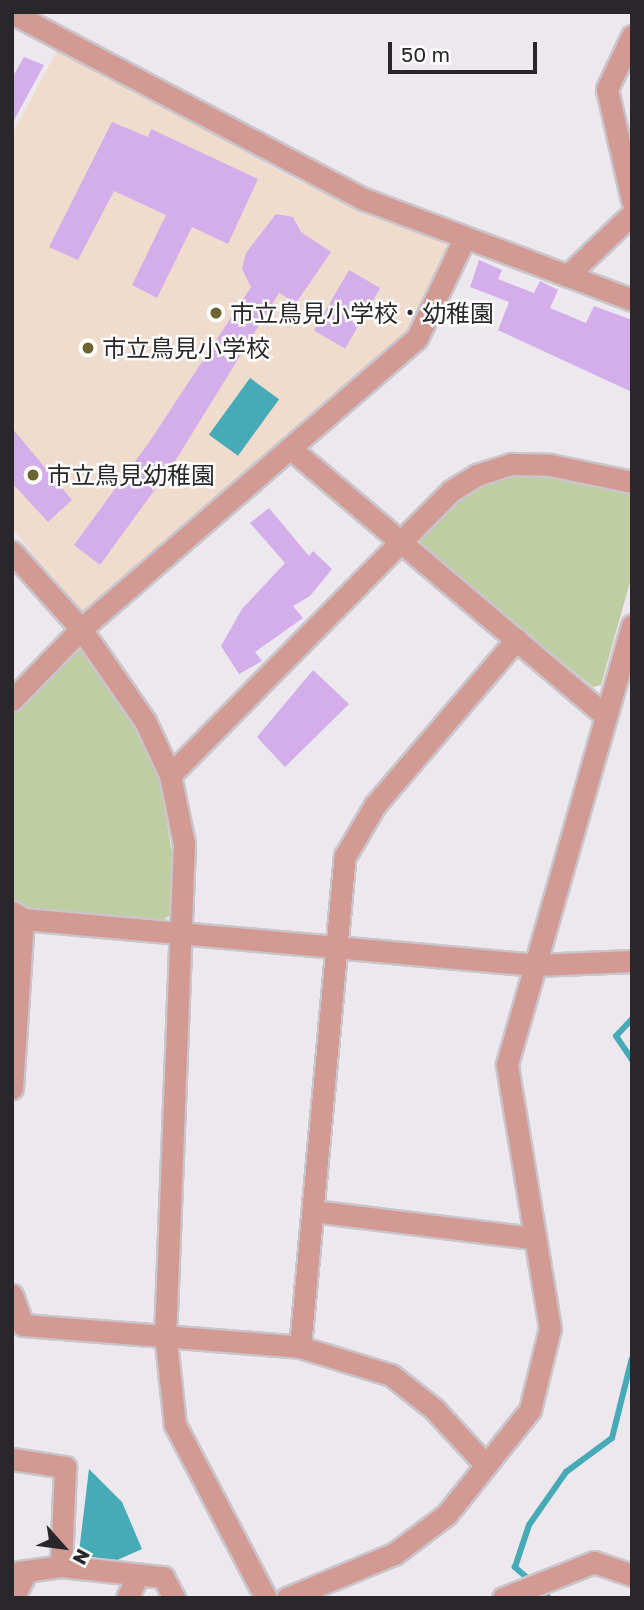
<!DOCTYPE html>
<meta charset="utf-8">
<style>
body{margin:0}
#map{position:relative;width:644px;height:1610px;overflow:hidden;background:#ede7ee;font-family:"Golos Text","Noto Sans JP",sans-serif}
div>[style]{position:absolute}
.education>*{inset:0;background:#f0dccd}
.green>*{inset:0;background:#becea2}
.water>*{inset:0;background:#47abb7;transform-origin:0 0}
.stream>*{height:6px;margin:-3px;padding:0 3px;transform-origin:3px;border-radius:3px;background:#47abb7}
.building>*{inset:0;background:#d3aeeb;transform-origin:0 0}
.roads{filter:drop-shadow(2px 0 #cac4cb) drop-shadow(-2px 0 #cac4cb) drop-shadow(0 2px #cac4cb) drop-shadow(0 -2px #cac4cb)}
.minor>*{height:21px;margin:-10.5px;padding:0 10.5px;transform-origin:10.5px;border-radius:10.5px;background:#d29a93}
.dots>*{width:19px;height:19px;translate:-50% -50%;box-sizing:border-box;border:4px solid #fff;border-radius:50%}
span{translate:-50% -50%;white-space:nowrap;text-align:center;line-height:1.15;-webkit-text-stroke:5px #fff;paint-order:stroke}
.poi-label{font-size:24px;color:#292729}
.left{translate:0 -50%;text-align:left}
.frame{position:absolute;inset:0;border:14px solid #292729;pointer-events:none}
.north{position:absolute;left:28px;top:1512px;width:70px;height:70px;-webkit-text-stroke:5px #fff;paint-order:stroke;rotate:118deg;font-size:19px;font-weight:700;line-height:28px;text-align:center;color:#292729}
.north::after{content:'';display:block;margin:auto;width:24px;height:32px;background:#292729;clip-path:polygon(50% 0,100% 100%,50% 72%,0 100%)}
.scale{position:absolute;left:388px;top:42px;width:149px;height:32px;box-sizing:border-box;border:4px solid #292729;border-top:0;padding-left:9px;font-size:21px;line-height:24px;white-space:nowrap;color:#292729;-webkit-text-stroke:5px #fff;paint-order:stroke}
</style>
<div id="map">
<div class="education">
<i style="clip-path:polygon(59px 47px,296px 180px,444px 243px,448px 251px,409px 330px,89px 611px,80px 610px,12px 528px,12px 134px)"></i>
</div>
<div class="green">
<i style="clip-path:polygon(520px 473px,632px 491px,632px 575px,601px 685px,593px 687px,421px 545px,420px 536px,453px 502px,480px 484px)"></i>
<i style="clip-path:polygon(73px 650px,82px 651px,127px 706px,160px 780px,172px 854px,169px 916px,162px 921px,29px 910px,12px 901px,12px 714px)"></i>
</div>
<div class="water">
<i style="left:250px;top:378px;width:36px;height:70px;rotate:36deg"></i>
<i style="clip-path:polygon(89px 1469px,122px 1502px,142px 1549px,113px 1562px,78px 1560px)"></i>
</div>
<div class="stream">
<i style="left:632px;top:1019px;width:23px;rotate:133deg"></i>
<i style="left:616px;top:1036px;width:29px;rotate:56deg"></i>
<i style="left:532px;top:1582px;width:23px;rotate:-139deg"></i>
<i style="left:515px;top:1567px;width:44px;rotate:-71.6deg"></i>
<i style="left:529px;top:1525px;width:65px;rotate:-55.1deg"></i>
<i style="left:566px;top:1472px;width:57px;rotate:-36.5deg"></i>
<i style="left:612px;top:1438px;width:82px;rotate:-76deg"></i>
<i style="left:540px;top:1589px;width:13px;rotate:45deg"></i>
</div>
<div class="building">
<i style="clip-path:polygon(24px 57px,44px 65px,12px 124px,12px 78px)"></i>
<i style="clip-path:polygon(112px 122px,148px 137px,151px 129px,258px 179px,228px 244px,192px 227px,157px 298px,132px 285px,166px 215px,114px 191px,78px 260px,49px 247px)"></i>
<i style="clip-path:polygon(276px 214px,293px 217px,301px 232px,331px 252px,296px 303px,279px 293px,172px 466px,100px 565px,74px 545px,150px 441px,251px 287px,242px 269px,246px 253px)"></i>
<i style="clip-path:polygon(479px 260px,502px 270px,498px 279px,534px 293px,540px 281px,558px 290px,550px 308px,586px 323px,594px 306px,632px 320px,632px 392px,498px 330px,509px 302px,470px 287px)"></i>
<i style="left:349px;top:270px;width:36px;height:70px;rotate:30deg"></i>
<i style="clip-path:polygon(12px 428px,72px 500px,48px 522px,12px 483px)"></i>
<i style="clip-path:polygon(269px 508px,309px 556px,313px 551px,332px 569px,310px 596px,293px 606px,303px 618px,255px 652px,262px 661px,239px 674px,221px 646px,242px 609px,285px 563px,250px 523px)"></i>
<i style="clip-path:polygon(313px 670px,349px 704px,285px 767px,257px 737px)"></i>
</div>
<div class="roads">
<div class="minor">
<i style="left:12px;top:13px;width:398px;rotate:27.9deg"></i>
<i style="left:364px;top:199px;width:286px;rotate:20.6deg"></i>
<i style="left:632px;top:36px;width:59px;rotate:115.3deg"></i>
<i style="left:607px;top:89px;width:114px;rotate:77.3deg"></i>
<i style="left:567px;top:276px;width:90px;rotate:-43.6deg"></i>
<i style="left:290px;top:448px;width:413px;rotate:40.3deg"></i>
<i style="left:12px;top:552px;width:103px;rotate:48.1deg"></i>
<i style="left:81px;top:629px;width:112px;rotate:55.2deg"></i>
<i style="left:145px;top:721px;width:60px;rotate:65.2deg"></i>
<i style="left:170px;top:775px;width:70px;rotate:78.5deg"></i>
<i style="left:184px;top:844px;width:489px;rotate:92.2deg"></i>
<i style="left:165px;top:1333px;width:93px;rotate:83.8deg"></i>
<i style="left:175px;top:1425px;width:195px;rotate:62.3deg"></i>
<i style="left:12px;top:700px;width:99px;rotate:-45.8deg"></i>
<i style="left:81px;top:629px;width:444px;rotate:-40.9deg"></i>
<i style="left:417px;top:338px;width:110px;rotate:-64.6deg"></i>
<i style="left:170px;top:775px;width:400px;rotate:-45.3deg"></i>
<i style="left:451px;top:491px;width:31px;rotate:-32deg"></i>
<i style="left:477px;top:475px;width:36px;rotate:-18deg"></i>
<i style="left:511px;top:464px;width:39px;rotate:1deg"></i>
<i style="left:550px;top:465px;width:84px;rotate:11.7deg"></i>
<i style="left:12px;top:912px;width:13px;rotate:32deg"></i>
<i style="left:23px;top:919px;width:515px;rotate:5.12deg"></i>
<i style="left:536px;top:965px;width:96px;rotate:-2.4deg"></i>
<i style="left:12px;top:1088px;width:169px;rotate:-86.3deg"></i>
<i style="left:313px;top:1211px;width:223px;rotate:7deg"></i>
<i style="left:12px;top:1295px;width:32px;rotate:70deg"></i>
<i style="left:23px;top:1325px;width:278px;rotate:4.5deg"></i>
<i style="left:300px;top:1347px;width:95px;rotate:17.1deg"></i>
<i style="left:391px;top:1375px;width:55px;rotate:38.3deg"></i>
<i style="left:434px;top:1409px;width:75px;rotate:47.2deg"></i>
<i style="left:300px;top:1347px;width:493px;rotate:-84.8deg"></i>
<i style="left:345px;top:856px;width:59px;rotate:-59.5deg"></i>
<i style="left:375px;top:805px;width:218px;rotate:-49.5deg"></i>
<i style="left:12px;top:1459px;width:54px;rotate:8.6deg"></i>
<i style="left:65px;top:1467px;width:99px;rotate:92.3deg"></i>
<i style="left:12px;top:1573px;width:49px;rotate:-8.1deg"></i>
<i style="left:61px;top:1566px;width:103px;rotate:6.2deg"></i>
<i style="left:163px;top:1577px;width:24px;rotate:62deg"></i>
<i style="left:13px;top:1598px;width:27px;rotate:-63deg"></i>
<i style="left:127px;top:1598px;width:25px;rotate:-64deg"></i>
<i style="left:287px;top:1598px;width:116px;rotate:-22.4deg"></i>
<i style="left:394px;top:1554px;width:66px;rotate:-37deg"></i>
<i style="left:447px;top:1514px;width:133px;rotate:-51.4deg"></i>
<i style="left:530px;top:1410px;width:84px;rotate:-76.3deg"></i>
<i style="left:550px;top:1328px;width:267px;rotate:-99.3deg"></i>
<i style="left:507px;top:1064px;width:456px;rotate:-74.1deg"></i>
<i style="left:503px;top:1598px;width:98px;rotate:-21.6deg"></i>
<i style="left:594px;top:1562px;width:40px;rotate:18.9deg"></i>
</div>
</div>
<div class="dots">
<i style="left:216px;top:313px;background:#6c6531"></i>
<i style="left:88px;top:348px;background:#6c6531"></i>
<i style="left:33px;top:475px;background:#6c6531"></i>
</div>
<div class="poi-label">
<span class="left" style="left:230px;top:313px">市立鳥見小学校・幼稚園</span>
<span class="left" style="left:102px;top:348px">市立鳥見小学校</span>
<span class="left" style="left:47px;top:475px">市立鳥見幼稚園</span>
</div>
<div class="frame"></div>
<div class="north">N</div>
<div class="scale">50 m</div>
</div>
